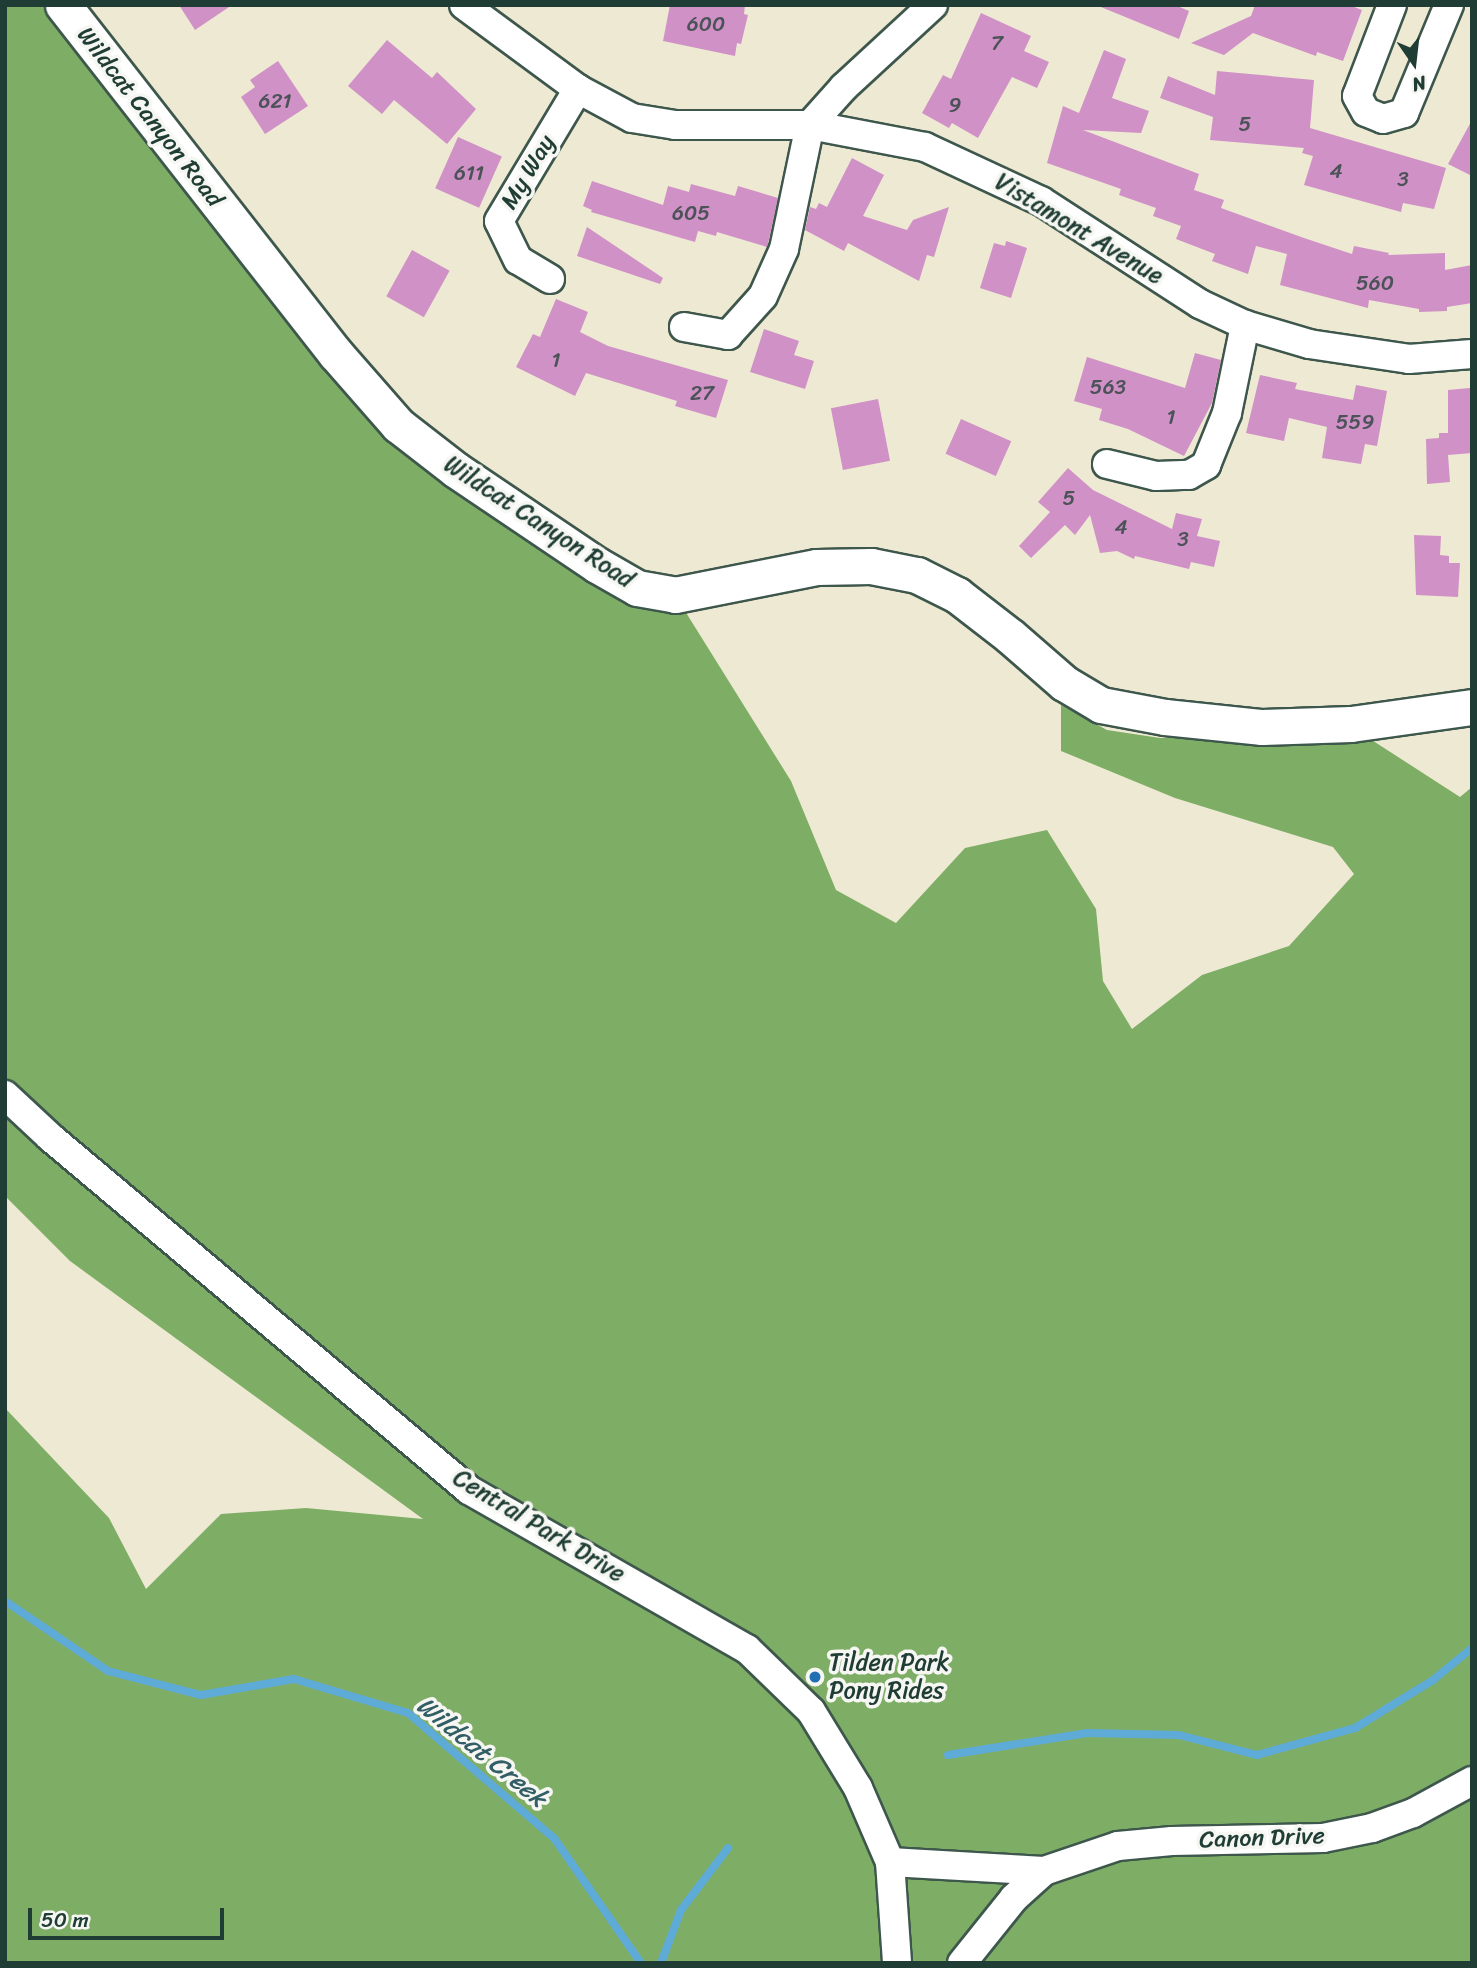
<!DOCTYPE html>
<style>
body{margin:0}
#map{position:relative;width:1477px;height:1968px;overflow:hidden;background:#eee9d3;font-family:Sriracha,sans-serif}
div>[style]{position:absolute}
.forest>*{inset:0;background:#7ead66}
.stream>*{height:8px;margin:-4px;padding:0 4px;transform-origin:4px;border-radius:4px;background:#5fabd8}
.building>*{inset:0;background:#d091c6;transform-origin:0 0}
.roads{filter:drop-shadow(2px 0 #3e574c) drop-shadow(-2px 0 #3e574c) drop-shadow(0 2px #3e574c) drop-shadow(0 -2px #3e574c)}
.minor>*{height:28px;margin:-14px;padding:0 14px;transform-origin:14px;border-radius:14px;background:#fff}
.tertiary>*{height:35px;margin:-17.5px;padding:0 17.5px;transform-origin:17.5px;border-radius:17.5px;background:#fff}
.dots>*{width:19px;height:19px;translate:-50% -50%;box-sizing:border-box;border:4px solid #f6f6f2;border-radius:50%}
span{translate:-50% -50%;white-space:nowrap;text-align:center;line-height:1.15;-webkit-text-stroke:7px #f6f6f2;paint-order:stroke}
.number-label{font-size:21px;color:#4b5258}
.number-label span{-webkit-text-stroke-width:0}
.street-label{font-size:24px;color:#1f3d34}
.poi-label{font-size:24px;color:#1f3d34}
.left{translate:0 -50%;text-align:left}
.water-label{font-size:26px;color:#325e65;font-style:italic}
.frame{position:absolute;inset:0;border:7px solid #1f3d34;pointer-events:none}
.north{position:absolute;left:1379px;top:28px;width:70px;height:70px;-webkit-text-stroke:5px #f6f6f2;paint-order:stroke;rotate:166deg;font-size:19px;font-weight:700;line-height:28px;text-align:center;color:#1f3d34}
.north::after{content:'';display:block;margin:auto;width:24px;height:32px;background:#1f3d34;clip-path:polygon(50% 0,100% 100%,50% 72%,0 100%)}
.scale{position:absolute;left:28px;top:1908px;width:196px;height:32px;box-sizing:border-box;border:4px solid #1f3d34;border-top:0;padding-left:9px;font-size:21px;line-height:24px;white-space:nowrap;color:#1f3d34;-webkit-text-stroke:5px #f6f6f2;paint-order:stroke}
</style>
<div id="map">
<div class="forest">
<i style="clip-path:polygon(5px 5px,63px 5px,398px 425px,675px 595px,791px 781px,836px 890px,896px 923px,965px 848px,1047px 830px,1096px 909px,1103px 981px,1132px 1029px,1202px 975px,1289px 946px,1354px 874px,1333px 847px,1175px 798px,1061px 751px,1061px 705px,1107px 730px,1160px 738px,1364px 735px,1460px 797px,1472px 787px,1472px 1963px,5px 1963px,5px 1408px,109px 1518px,146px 1589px,221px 1514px,306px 1508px,423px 1519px,70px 1261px,5px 1196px)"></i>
</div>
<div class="stream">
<i style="left:5px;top:1601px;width:125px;rotate:34.2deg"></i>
<i style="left:108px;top:1671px;width:96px;rotate:14.5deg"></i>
<i style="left:201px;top:1695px;width:94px;rotate:-9.8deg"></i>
<i style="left:294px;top:1679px;width:119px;rotate:16.6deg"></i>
<i style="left:408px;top:1713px;width:192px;rotate:40.6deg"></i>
<i style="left:554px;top:1838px;width:152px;rotate:55.2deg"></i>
<i style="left:948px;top:1755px;width:141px;rotate:-9deg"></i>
<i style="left:1087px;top:1733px;width:92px;rotate:1.2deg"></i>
<i style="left:1179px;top:1735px;width:81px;rotate:14.4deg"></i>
<i style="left:1257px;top:1755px;width:102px;rotate:-15.4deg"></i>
<i style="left:1355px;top:1728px;width:92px;rotate:-31.6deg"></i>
<i style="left:1433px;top:1680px;width:50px;rotate:-39.4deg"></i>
<i style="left:661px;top:1963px;width:57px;rotate:-69.3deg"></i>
<i style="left:681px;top:1910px;width:78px;rotate:-52.8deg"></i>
</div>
<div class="building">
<i style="clip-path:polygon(179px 5px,232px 5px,195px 30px)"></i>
<i style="clip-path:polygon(670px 5px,745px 5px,744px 14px,748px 15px,741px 44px,737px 43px,735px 56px,663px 41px)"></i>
<i style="clip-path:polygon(1096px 5px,1175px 5px,1189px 11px,1179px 39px)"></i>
<i style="clip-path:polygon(1255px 5px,1349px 5px,1362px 10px,1343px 61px,1317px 52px,1316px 56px,1253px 33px,1224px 55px,1191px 43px,1251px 16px)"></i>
<i style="clip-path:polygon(981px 13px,1031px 36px,1024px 51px,1049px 62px,1037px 88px,1012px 77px,978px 138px,952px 123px,949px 128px,922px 113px,943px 75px,951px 79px)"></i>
<i style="clip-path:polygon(387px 40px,432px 78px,437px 72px,476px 109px,447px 144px,394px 100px,382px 114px,348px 86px)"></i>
<i style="clip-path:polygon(1104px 50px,1126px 59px,1112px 98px,1149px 111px,1141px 133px,1083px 130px,1199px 174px,1194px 190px,1224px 200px,1221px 208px,1304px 238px,1352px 254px,1354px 246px,1389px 253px,1388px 255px,1445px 253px,1445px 270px,1472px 265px,1472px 303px,1447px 307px,1447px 311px,1419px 312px,1419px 309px,1369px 300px,1368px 308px,1280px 285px,1287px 254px,1256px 246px,1248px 274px,1212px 261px,1215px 254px,1176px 239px,1181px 226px,1153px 216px,1156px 208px,1119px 195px,1121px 189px,1047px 163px,1063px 106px,1079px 113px)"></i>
<i style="clip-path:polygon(278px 61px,308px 106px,265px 134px,241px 97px,255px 87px,250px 80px)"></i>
<i style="clip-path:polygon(1217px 71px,1314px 80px,1310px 128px,1446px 168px,1434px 209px,1403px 203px,1401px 212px,1304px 185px,1313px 156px,1302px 153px,1304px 148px,1210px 140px,1213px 117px,1160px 98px,1168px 76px,1215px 95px)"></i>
<i style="clip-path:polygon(1472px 120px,1472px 176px,1448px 164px)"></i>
<i style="left:458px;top:137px;width:48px;height:56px;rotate:24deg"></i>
<i style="clip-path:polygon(852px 158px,884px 175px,863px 216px,907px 230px,913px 220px,949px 207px,934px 257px,927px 255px,919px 281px,848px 243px,844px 251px,805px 230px,810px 207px,816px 209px,819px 203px,827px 207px)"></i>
<i style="clip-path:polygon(592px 181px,663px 205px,668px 186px,689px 192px,691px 184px,735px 196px,738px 186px,778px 198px,768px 244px,767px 247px,717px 232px,716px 236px,698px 231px,695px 242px,591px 212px,592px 210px,583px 206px)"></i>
<i style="clip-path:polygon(587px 227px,663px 278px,660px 284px,577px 256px)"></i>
<i style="clip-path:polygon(1006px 241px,1027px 248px,1011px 298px,980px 288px,994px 243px,1005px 246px)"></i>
<i style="left:412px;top:250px;width:43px;height:53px;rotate:29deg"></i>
<i style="clip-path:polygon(556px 299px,588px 312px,580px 332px,608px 346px,728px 380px,716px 418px,675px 406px,677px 401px,586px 373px,575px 396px,516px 367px,533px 334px,540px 337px)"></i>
<i style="clip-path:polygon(764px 329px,799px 341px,794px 355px,814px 361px,805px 389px,750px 372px)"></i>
<i style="clip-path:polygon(1195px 353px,1221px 360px,1212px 403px,1184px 456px,1128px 429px,1099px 420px,1102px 409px,1074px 401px,1087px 357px,1185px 388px)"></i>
<i style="clip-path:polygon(1260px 375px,1297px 383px,1295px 389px,1353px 400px,1356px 385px,1387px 391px,1377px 446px,1365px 444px,1361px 464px,1322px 458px,1327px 427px,1289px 418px,1284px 441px,1246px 433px)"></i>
<i style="clip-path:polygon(1470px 388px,1472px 453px,1448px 455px,1450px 482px,1427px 484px,1426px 439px,1439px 438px,1439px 433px,1448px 433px,1448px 390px)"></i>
<i style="left:878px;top:399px;width:63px;height:48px;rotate:79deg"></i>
<i style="left:961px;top:419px;width:55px;height:38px;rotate:24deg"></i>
<i style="clip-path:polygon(1068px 468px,1093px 490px,1172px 529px,1176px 513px,1202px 519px,1197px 536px,1220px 541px,1214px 567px,1191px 562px,1189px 569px,1135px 556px,1134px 559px,1117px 551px,1100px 553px,1090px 515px,1075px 535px,1065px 525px,1031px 558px,1019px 546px,1050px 512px,1038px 502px)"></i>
<i style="clip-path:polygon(1414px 535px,1441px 536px,1440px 555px,1449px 556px,1449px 563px,1460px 563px,1458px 597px,1416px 595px)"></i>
</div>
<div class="roads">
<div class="minor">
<i style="left:464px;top:5px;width:142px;rotate:36.4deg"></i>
<i style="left:578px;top:89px;width:61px;rotate:28.2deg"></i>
<i style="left:632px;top:118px;width:44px;rotate:9.2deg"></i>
<i style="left:675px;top:125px;width:135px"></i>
<i style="left:810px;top:125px;width:117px;rotate:10.8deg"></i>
<i style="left:925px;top:147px;width:128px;rotate:25deg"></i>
<i style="left:1041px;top:201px;width:189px;rotate:32.9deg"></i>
<i style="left:1200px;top:304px;width:50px;rotate:25deg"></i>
<i style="left:1245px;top:325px;width:67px;rotate:16.5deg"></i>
<i style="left:1309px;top:344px;width:101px;rotate:8.5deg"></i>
<i style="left:1409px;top:359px;width:63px;rotate:-4.5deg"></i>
<i style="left:1392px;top:5px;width:97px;rotate:111deg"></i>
<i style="left:1357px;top:96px;width:18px;rotate:61deg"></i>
<i style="left:1366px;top:112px;width:18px;rotate:22deg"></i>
<i style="left:1383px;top:119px;width:22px;rotate:-16deg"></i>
<i style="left:1404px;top:113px;width:117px;rotate:-67.4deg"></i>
<i style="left:550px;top:279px;width:37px;rotate:-149deg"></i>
<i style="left:518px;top:260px;width:43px;rotate:-116deg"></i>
<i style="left:499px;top:221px;width:154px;rotate:-59.1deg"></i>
<i style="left:684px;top:327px;width:45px;rotate:10.3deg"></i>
<i style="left:728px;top:335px;width:52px;rotate:-48.1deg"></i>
<i style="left:763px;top:296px;width:51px;rotate:-65.9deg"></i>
<i style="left:784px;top:249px;width:127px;rotate:-78.2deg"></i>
<i style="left:810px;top:125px;width:51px;rotate:-48.2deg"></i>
<i style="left:844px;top:87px;width:121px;rotate:-42.7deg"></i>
<i style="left:1107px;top:464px;width:50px;rotate:13.8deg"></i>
<i style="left:1156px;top:476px;width:33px;rotate:-2deg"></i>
<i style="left:1189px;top:475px;width:20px;rotate:-30deg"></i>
<i style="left:1206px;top:465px;width:56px;rotate:-68deg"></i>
<i style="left:1227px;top:413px;width:90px;rotate:-78.4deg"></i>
<i style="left:5px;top:1095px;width:62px;rotate:43deg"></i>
<i style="left:50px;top:1137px;width:548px;rotate:40.11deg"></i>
<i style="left:469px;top:1490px;width:320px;rotate:29.8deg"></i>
<i style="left:747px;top:1649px;width:89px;rotate:44.1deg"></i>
<i style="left:811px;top:1711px;width:90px;rotate:58.6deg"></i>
<i style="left:858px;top:1788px;width:81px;rotate:66.6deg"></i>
<i style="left:890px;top:1862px;width:101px;rotate:86deg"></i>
<i style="left:890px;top:1862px;width:154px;rotate:3.3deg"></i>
<i style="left:1044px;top:1871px;width:78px;rotate:-18.7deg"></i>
<i style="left:1118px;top:1846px;width:54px;rotate:-5.3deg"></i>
<i style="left:1172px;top:1841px;width:151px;rotate:-1.1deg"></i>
<i style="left:1323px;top:1838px;width:50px;rotate:-11.5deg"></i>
<i style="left:1372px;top:1828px;width:44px;rotate:-20.1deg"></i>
<i style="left:1413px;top:1813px;width:67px;rotate:-28.5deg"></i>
<i style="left:962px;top:1963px;width:83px;rotate:-51.3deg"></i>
<i style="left:1014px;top:1898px;width:40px;rotate:-42deg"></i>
</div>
<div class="tertiary">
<i style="left:63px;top:5px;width:442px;rotate:52deg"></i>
<i style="left:335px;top:353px;width:96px;rotate:48.8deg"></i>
<i style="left:398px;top:425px;width:73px;rotate:37.8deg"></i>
<i style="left:456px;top:470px;width:170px;rotate:34deg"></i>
<i style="left:597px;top:565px;width:46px;rotate:29.9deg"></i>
<i style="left:637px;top:588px;width:39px;rotate:10deg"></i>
<i style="left:675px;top:595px;width:144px;rotate:-11.2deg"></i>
<i style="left:816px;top:567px;width:55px;rotate:-1deg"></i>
<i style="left:871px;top:566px;width:47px;rotate:11.1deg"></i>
<i style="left:917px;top:575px;width:45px;rotate:26.6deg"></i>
<i style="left:957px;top:595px;width:67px;rotate:37.7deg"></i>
<i style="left:1010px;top:636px;width:72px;rotate:41deg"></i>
<i style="left:1064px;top:683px;width:43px;rotate:30.7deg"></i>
<i style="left:1101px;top:705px;width:65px;rotate:10.6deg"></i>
<i style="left:1165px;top:717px;width:98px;rotate:5.9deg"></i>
<i style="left:1262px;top:727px;width:89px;rotate:-1.9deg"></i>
<i style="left:1351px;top:724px;width:122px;rotate:-8deg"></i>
</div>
</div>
<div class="dots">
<i style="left:815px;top:1677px;background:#1f6fb2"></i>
</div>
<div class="number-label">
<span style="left:706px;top:24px">600</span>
<span style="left:997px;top:43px">7</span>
<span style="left:275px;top:101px">621</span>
<span style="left:955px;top:105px">9</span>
<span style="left:1245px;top:124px">5</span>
<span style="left:1336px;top:171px">4</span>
<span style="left:469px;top:173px">611</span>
<span style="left:1403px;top:179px">3</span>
<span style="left:691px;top:213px">605</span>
<span style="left:1375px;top:283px">560</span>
<span style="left:556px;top:360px">1</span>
<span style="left:1108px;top:387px">563</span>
<span style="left:702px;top:393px">27</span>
<span style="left:1171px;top:417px">1</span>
<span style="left:1355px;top:422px">559</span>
<span style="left:1069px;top:498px">5</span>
<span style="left:1121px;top:527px">4</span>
<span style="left:1183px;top:539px">3</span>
</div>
<div class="street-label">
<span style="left:150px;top:117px;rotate:52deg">Wildcat Canyon Road</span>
<span style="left:528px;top:172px;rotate:-59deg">My Way</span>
<span style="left:1079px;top:229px;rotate:31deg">Vistamont Avenue</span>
<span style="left:539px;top:522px;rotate:33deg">Wildcat Canyon Road</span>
<span style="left:539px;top:1526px;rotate:31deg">Central Park Drive</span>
<span style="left:1262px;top:1838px;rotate:-2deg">Canon Drive</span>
</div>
<div class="poi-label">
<span class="left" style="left:829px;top:1677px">Tilden Park<br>Pony Rides</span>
</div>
<div class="water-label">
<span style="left:482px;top:1752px;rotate:39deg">Wildcat Creek</span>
</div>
<div class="frame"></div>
<div class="north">N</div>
<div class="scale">50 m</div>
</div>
